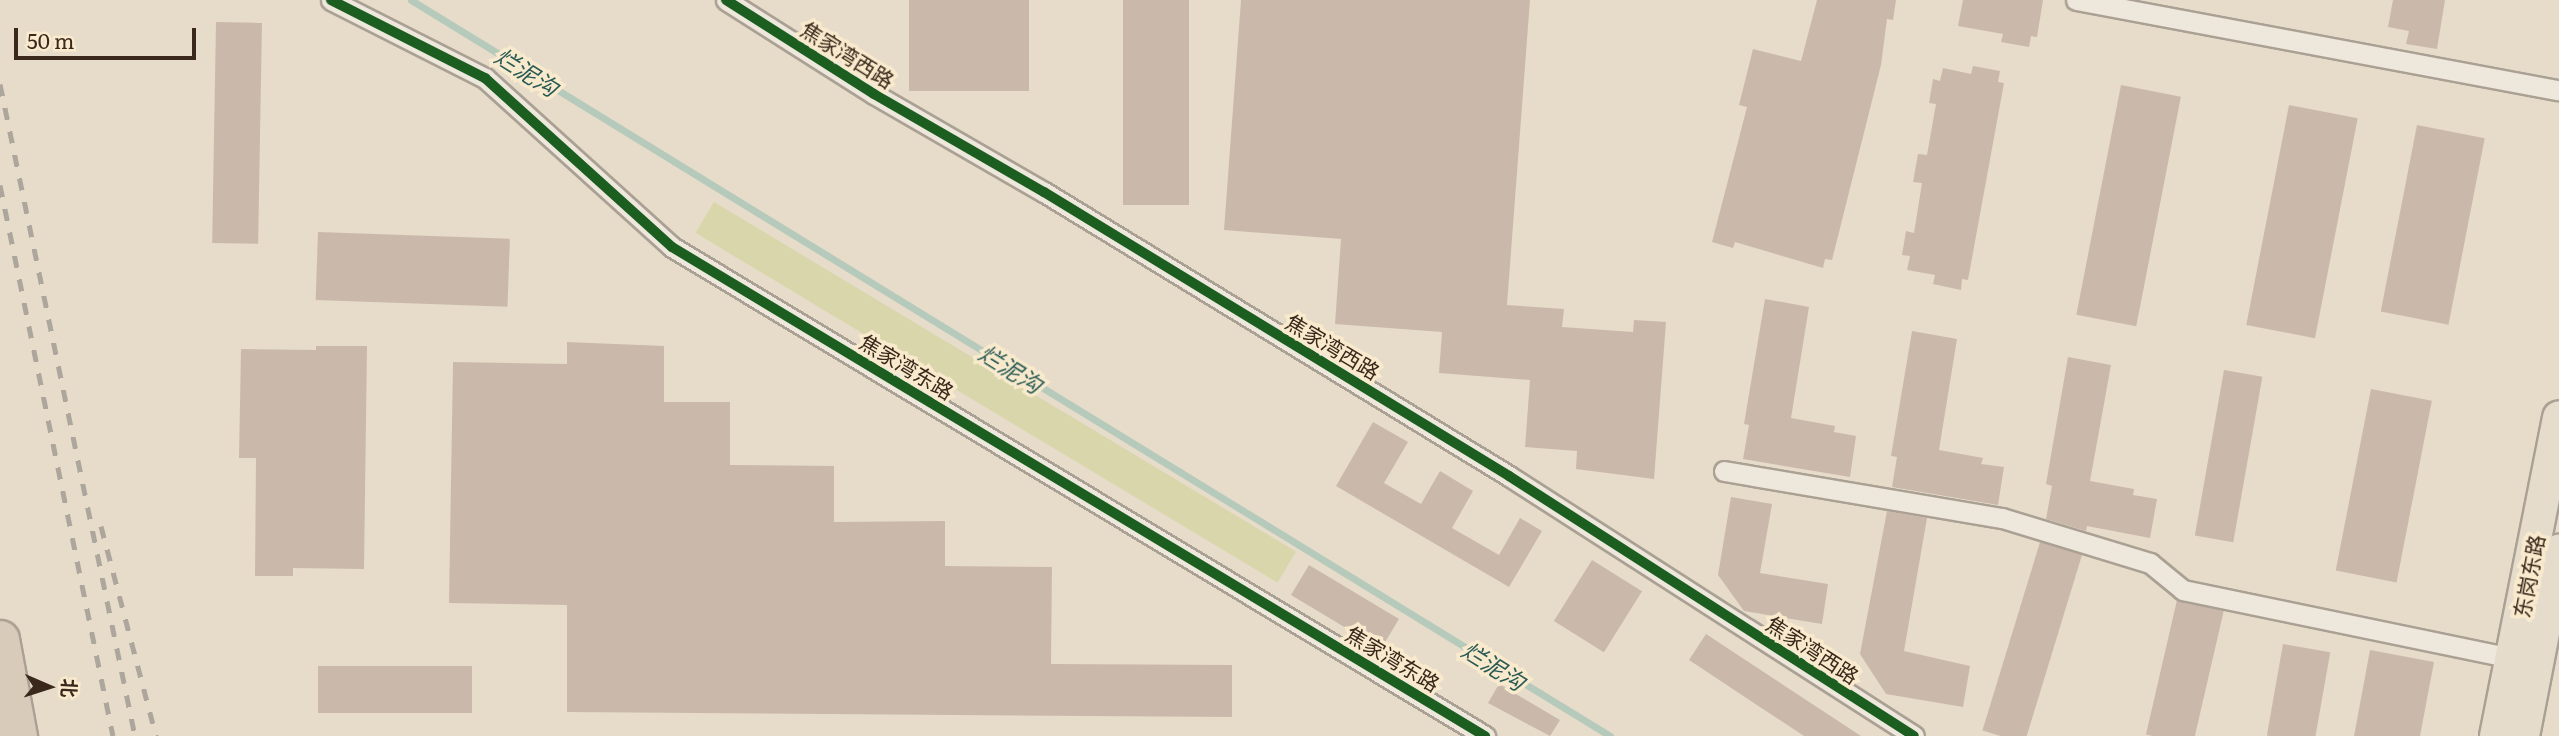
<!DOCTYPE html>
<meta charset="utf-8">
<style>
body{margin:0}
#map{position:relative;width:2559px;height:736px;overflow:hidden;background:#e6dcc9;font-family:Literata,"Noto Sans SC",serif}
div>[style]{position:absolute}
.green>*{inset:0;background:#d8d6aa;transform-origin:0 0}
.stream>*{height:7px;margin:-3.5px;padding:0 3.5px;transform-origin:3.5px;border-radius:3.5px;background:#b6cabc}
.building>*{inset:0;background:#cab9aa;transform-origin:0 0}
.roads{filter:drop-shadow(2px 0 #aaa093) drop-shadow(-2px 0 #aaa093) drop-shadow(0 2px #aaa093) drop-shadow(0 -2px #aaa093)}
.street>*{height:19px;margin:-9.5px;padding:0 9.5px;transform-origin:9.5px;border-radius:9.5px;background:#ede7dc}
.primary>*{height:32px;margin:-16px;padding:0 16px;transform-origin:16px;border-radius:16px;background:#e5dccc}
.highway>*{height:37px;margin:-18.5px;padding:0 18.5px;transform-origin:18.5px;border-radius:18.5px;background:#d9cbba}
.rail>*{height:5px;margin-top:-2.5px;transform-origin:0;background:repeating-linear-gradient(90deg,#aca69c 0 12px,transparent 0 24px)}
.cycleway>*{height:10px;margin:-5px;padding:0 5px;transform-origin:5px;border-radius:5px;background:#1b5e20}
span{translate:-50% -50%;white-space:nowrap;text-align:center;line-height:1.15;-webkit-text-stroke:7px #f9eacd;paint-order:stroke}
.street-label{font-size:21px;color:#39281b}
.water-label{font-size:23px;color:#285a55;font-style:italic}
.north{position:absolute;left:14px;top:652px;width:70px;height:70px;-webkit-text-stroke:5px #f9eacd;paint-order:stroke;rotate:93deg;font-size:19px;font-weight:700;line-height:28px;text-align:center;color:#39281b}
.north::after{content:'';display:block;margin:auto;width:24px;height:32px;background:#39281b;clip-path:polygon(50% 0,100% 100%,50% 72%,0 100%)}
.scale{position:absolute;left:14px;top:28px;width:182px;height:32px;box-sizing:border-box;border:4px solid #39281b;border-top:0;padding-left:9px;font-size:21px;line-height:24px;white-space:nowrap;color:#39281b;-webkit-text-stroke:5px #f9eacd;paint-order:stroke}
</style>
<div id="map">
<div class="green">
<i style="left:714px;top:202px;width:679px;height:36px;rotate:31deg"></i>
</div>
<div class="stream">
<i style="left:411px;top:0;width:1407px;rotate:31.54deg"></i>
</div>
<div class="building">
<i style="left:909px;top:0;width:120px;height:91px"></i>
<i style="left:1123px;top:0;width:66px;height:205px"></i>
<i style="clip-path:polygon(1241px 0,1530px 0,1507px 305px,1564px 309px,1562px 327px,1633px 332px,1634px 320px,1666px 322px,1654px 479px,1576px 469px,1577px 451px,1525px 447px,1530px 380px,1439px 373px,1442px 332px,1335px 324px,1341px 239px,1224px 230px)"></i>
<i style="clip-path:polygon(1817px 0,1896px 0,1893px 20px,1887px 19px,1881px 65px,1832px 260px,1825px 259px,1823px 268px,1735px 242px,1733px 248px,1712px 242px,1747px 107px,1739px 105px,1753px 49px,1801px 61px)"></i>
<i style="clip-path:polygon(1963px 0,2043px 0,2037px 37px,2031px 36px,2029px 47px,2001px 42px,2003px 34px,1958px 26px)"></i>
<i style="clip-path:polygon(2393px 0,2445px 0,2437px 49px,2406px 44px,2409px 31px,2388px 27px)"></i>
<i style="left:216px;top:22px;width:46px;height:221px;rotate:1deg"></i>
<i style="clip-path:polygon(1973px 66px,2000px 71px,1998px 82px,2004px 83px,1968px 280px,1962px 279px,1961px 290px,1933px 284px,1935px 275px,1907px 270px,1910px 256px,1902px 255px,1906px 231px,1914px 233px,1922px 183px,1913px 182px,1918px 154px,1927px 155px,1936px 104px,1929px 103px,1933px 79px,1940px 81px,1943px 68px,1971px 74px)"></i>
<i style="left:2121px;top:85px;width:61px;height:234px;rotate:11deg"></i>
<i style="left:2289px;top:105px;width:70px;height:224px;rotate:11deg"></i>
<i style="left:2417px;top:125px;width:69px;height:190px;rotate:11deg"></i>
<i style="left:318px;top:232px;width:192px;height:68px;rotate:2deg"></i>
<i style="clip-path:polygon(1765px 299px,1809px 307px,1791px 418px,1835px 426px,1834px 432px,1856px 436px,1850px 477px,1743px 459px,1749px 425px,1744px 424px)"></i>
<i style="clip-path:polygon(1912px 331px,1957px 339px,1939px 450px,1983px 458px,1981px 464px,2004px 467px,1998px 505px,1892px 487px,1897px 457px,1891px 456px)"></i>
<i style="clip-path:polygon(567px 342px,664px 346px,664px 402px,730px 402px,730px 465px,834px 466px,834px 522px,945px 521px,945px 566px,1052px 567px,1051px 664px,1232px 665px,1232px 717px,567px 712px,567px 605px,449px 603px,453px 362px,567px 364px)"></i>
<i style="clip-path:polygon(316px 346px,367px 346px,364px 569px,293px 568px,293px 576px,255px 576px,256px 458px,239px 458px,241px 349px,316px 350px)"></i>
<i style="clip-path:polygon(2068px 357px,2111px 365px,2090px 481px,2134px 489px,2133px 495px,2157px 499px,2150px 538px,2087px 526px,2086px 531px,2046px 519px,2052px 486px,2046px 484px)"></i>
<i style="left:2224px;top:370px;width:39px;height:168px;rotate:10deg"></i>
<i style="left:2371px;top:389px;width:62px;height:185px;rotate:11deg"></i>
<i style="clip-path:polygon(1373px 422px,1408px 442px,1384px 483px,1421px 504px,1440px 471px,1473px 491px,1452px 528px,1499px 555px,1520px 518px,1542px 531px,1509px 587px,1336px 486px)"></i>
<i style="clip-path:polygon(1731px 497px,1772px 504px,1760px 573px,1828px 584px,1822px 624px,1744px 611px,1718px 575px)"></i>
<i style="clip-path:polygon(1887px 511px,1927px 518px,1904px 651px,1970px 666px,1963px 707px,1886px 694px,1860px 654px)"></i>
<i style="left:2040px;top:542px;width:44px;height:197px;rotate:17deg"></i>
<i style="left:1592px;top:560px;width:59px;height:72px;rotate:32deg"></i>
<i style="left:1309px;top:565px;width:105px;height:35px;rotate:31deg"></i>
<i style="left:2177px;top:600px;width:48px;height:138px;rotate:13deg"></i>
<i style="clip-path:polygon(1706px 634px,1861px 736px,1804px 736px,1689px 660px)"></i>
<i style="left:2283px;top:644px;width:48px;height:93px;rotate:10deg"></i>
<i style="clip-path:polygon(2370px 650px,2434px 662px,2420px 736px,2354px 736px)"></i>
<i style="left:318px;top:666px;width:154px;height:47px"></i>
<i style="clip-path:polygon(1499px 684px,1560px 720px,1550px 736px,1488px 703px)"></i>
</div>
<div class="roads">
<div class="street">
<i style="left:331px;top:0;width:173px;rotate:26.9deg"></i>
<i style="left:485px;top:78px;width:252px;rotate:42.1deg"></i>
<i style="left:672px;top:247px;width:949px;rotate:31.03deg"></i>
<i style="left:726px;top:0;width:175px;rotate:32.4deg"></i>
<i style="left:874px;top:94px;width:196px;rotate:30deg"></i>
<i style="left:1044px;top:192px;width:545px;rotate:31.41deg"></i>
<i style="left:1509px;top:476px;width:481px;rotate:32.7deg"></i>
<i style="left:2076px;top:0;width:491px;rotate:10.6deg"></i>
<i style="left:1724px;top:471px;width:282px;rotate:9.6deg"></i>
<i style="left:2002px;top:518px;width:155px;rotate:16.9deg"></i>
<i style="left:2150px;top:563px;width:43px;rotate:39.3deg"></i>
<i style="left:2183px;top:590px;width:336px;rotate:11.7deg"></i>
</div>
<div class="primary">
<i style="left:2496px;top:736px;width:325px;rotate:-78.8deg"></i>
<i style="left:2523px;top:736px;width:189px;rotate:-79deg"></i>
</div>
<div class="highway">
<i style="left:0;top:639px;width:99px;rotate:79.5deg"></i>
</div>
</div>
<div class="rail">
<i style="left:0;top:84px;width:666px;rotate:78.3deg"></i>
<i style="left:0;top:185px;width:562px;rotate:78.41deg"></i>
<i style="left:101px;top:526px;width:217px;rotate:75.3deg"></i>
</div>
<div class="cycleway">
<i style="left:331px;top:0;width:173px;rotate:26.9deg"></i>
<i style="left:485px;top:78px;width:252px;rotate:42.1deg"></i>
<i style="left:672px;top:247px;width:949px;rotate:31.03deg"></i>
<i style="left:726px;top:0;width:175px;rotate:32.4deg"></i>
<i style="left:874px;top:94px;width:196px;rotate:30deg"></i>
<i style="left:1044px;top:192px;width:545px;rotate:31.41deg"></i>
<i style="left:1509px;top:476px;width:481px;rotate:32.7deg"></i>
</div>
<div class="street-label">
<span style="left:848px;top:54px;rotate:32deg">焦家湾西路</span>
<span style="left:1333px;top:346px;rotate:31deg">焦家湾西路</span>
<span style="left:907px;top:366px;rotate:31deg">焦家湾东路</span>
<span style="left:2528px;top:576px;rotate:-79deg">东岗东路</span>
<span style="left:1813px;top:649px;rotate:33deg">焦家湾西路</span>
<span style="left:1393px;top:658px;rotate:31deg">焦家湾东路</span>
</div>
<div class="water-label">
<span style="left:527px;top:71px;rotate:32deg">烂泥沟</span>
<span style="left:1011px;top:368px;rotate:32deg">烂泥沟</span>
<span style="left:1494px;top:665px;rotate:32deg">烂泥沟</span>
</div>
<div class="north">北</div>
<div class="scale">50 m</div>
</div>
